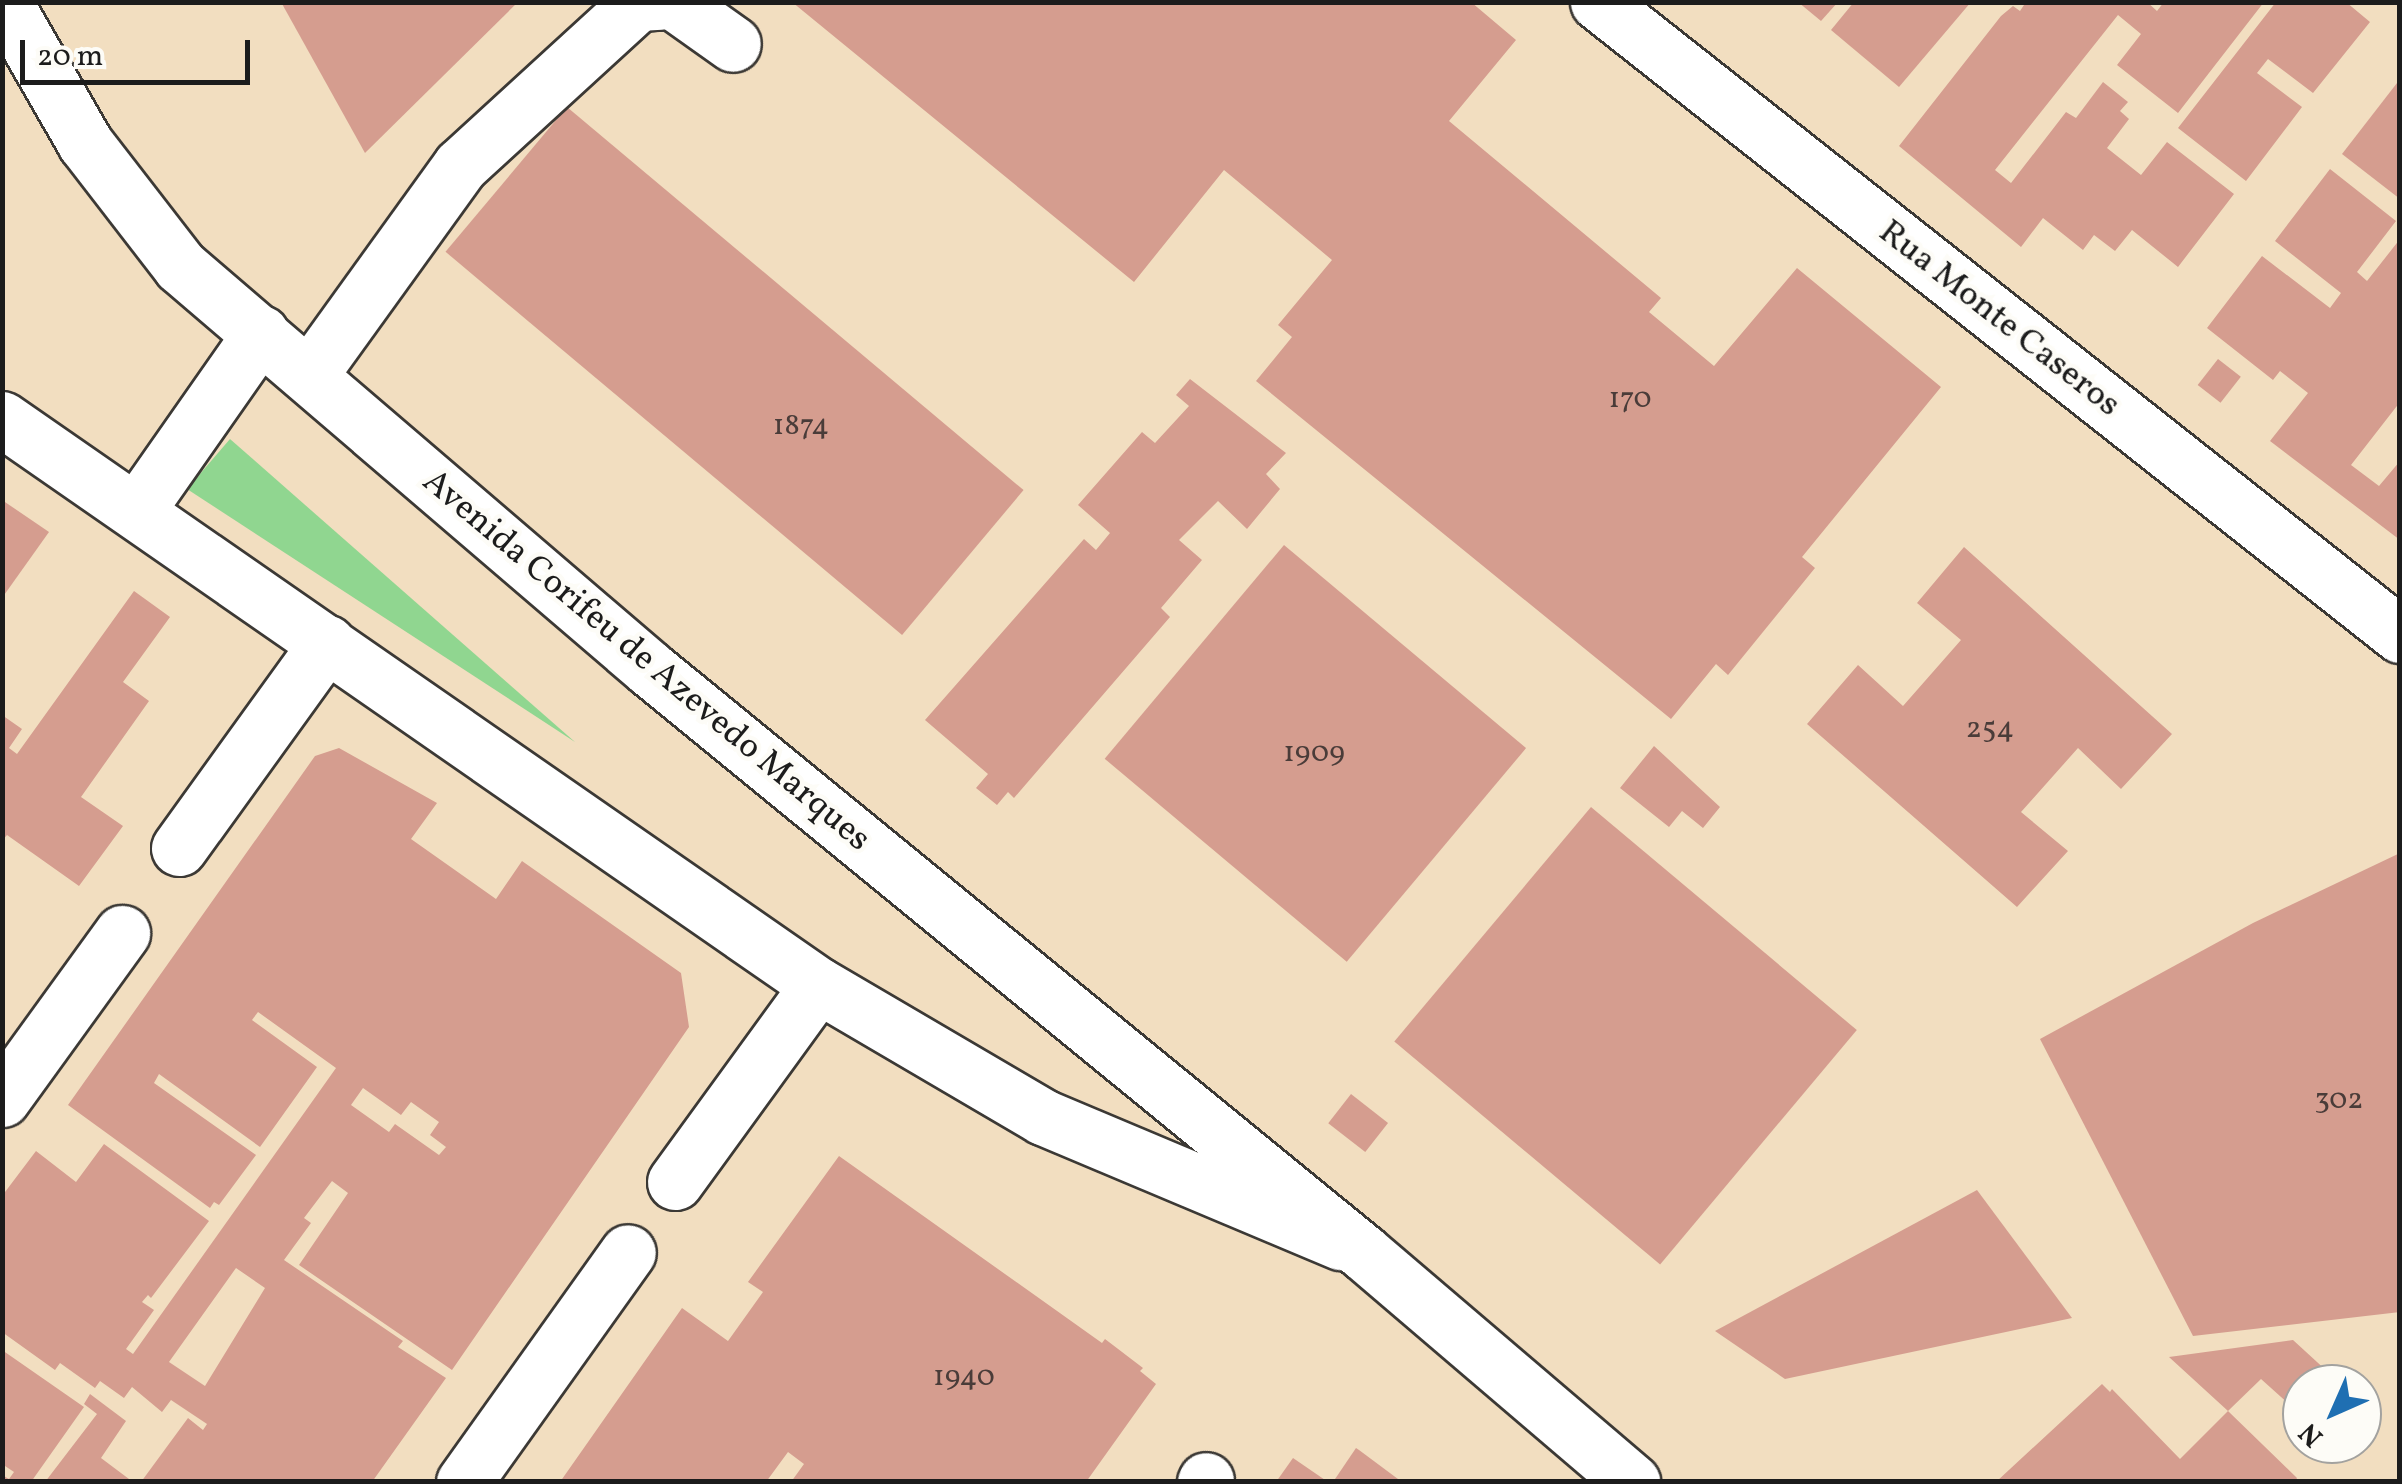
<!DOCTYPE html>
<style>
body{margin:0}
#map{position:relative;width:2402px;height:1484px;overflow:hidden;background:#f2dec0;font-family:Vollkorn,serif}
div>[style]{position:absolute}
.green>*{inset:0;background:#90d690}
.building>*{inset:0;background:#d59d8f;transform-origin:0 0}
.roads{filter:drop-shadow(2px 0 #3c3935) drop-shadow(-2px 0 #3c3935) drop-shadow(0 2px #3c3935) drop-shadow(0 -2px #3c3935)}
.minor>*{height:55px;margin:-27.5px;padding:0 27.5px;transform-origin:27.5px;border-radius:27.5px;background:#fff}
.major>*{height:55px;margin:-27.5px;padding:0 27.5px;transform-origin:27.5px;border-radius:27.5px;background:#fff}
span{translate:-50% -50%;white-space:nowrap;text-align:center;line-height:1.15;-webkit-text-stroke:9px #fdfcf7;paint-order:stroke}
.number-label{font-size:30px;color:#4a3c39}
.number-label span{-webkit-text-stroke-width:0}
.street-label{font-size:35px;color:#1c1c1c}
.frame{position:absolute;inset:0;border:5px solid #1c1c1c;pointer-events:none}
.north{position:absolute;left:2282px;top:1364px;width:100px;height:100px;box-sizing:border-box;background:#fdfcf7;border:2px solid #a3a29f;border-radius:50%;rotate:225deg;font-size:28px;font-weight:700;line-height:40px;text-align:center;color:#1c1c1c}
.north::after{content:'';display:block;margin:auto;width:35px;height:45px;background:#1f6fb2;clip-path:polygon(50% 0,100% 100%,50% 72%,0 100%)}
.scale{position:absolute;left:20px;top:40px;width:230px;height:45px;box-sizing:border-box;border:5px solid #1c1c1c;border-top:0;padding-left:12px;font-size:30px;line-height:35px;white-space:nowrap;color:#1c1c1c;-webkit-text-stroke:8px #fdfcf7;paint-order:stroke}
</style>
<div id="map">
<div class="green">
<i style="clip-path:polygon(230px 439px,575px 742px,187px 489px)"></i>
</div>
<div class="building">
<i style="clip-path:polygon(281px 2px,518px 2px,365px 153px)"></i>
<i style="clip-path:polygon(792px 2px,1471px 2px,1516px 40px,1449px 121px,1661px 298px,1649px 312px,1714px 366px,1797px 268px,1941px 387px,1802px 557px,1815px 568px,1728px 675px,1716px 664px,1671px 719px,1256px 381px,1292px 337px,1278px 325px,1332px 260px,1224px 170px,1134px 282px)"></i>
<i style="clip-path:polygon(1798px 2px,1838px 2px,1821px 21px)"></i>
<i style="clip-path:polygon(1854px 2px,1971px 2px,1899px 87px,1831px 30px)"></i>
<i style="clip-path:polygon(2026px 2px,2147px 2px,2157px 11px,2164px 2px,2264px 2px,2178px 113px,2117px 65px,2141px 34px,2118px 15px,1995px 170px,2011px 183px,2066px 112px,2076px 118px,2103px 82px,2128px 102px,2120px 111px,2129px 119px,2107px 148px,2141px 175px,2167px 142px,2234px 194px,2178px 267px,2132px 230px,2115px 251px,2094px 235px,2083px 250px,2043px 218px,2021px 247px,1899px 146px,2001px 16px,2013px 6px,2020px 11px)"></i>
<i style="clip-path:polygon(2276px 2px,2346px 2px,2370px 22px,2313px 93px,2268px 59px,2257px 73px,2302px 107px,2246px 181px,2178px 128px)"></i>
<i style="clip-path:polygon(2397px 83px,2400px 85px,2400px 199px,2342px 154px)"></i>
<i style="left:567px;top:107px;width:596px;height:189px;rotate:40deg"></i>
<i style="clip-path:polygon(2330px 169px,2396px 221px,2357px 272px,2367px 281px,2400px 239px,2400px 402px,2351px 465px,2379px 486px,2400px 461px,2400px 540px,2270px 441px,2308px 393px,2280px 371px,2273px 380px,2207px 328px,2262px 256px,2330px 308px,2341px 293px,2275px 241px)"></i>
<i style="left:2218px;top:359px;width:29px;height:33px;rotate:38deg"></i>
<i style="clip-path:polygon(1190px 379px,1286px 453px,1266px 474px,1280px 489px,1247px 529px,1218px 501px,1179px 540px,1202px 560px,1161px 608px,1170px 617px,1014px 798px,1008px 792px,997px 805px,976px 788px,988px 774px,925px 720px,1084px 539px,1096px 550px,1110px 533px,1078px 505px,1142px 432px,1155px 443px,1189px 406px,1176px 395px)"></i>
<i style="clip-path:polygon(2px 500px,49px 532px,2px 598px)"></i>
<i style="left:1284px;top:545px;width:316px;height:279px;rotate:40deg"></i>
<i style="clip-path:polygon(1964px 547px,2172px 734px,2121px 789px,2078px 748px,2021px 812px,2068px 851px,2017px 907px,1807px 724px,1858px 665px,1903px 706px,1961px 640px,1917px 603px)"></i>
<i style="clip-path:polygon(134px 591px,170px 617px,123px 682px,149px 701px,81px 797px,123px 826px,79px 886px,7px 835px,2px 841px,2px 715px,22px 729px,9px 748px,17px 754px)"></i>
<i style="clip-path:polygon(1654px 746px,1720px 807px,1703px 828px,1682px 811px,1669px 827px,1620px 788px)"></i>
<i style="clip-path:polygon(evenodd,339px 748px,437px 803px,411px 839px,496px 899px,522px 861px,681px 973px,689px 1027px,452px 1370px,299px 1265px,348px 1193px,332px 1181px,304px 1218px,311px 1223px,284px 1260px,403px 1341px,398px 1347px,446px 1378px,372px 1482px,141px 1482px,188px 1418px,203px 1430px,207px 1424px,171px 1400px,162px 1412px,132px 1387px,124px 1398px,100px 1381px,95px 1388px,60px 1363px,55px 1370px,2px 1332px,2px 1196px,36px 1151px,76px 1182px,104px 1144px,209px 1221px,151px 1298px,148px 1295px,142px 1302px,154px 1310px,126px 1349px,133px 1354px,336px 1068px,258px 1012px,252px 1020px,317px 1067px,260px 1147px,159px 1074px,154px 1083px,256px 1155px,219px 1205px,214px 1202px,210px 1208px,68px 1105px,315px 756px,339px 748px,363px 1088px,401px 1115px,411px 1102px,439px 1122px,430px 1135px,446px 1147px,439px 1155px,395px 1124px,389px 1132px,351px 1105px,363px 1088px,339px 748px,236px 1268px,265px 1288px,205px 1386px,169px 1362px,236px 1268px)"></i>
<i style="left:1591px;top:807px;width:347px;height:306px;rotate:40deg"></i>
<i style="clip-path:polygon(2400px 853px,2400px 1312px,2193px 1336px,2040px 1039px,2253px 923px)"></i>
<i style="left:1351px;top:1094px;width:47px;height:37px;rotate:38deg"></i>
<i style="clip-path:polygon(839px 1156px,1102px 1343px,1105px 1339px,1143px 1368px,1140px 1371px,1156px 1384px,1086px 1482px,791px 1482px,804px 1464px,788px 1452px,766px 1482px,560px 1482px,682px 1308px,728px 1341px,763px 1292px,748px 1282px)"></i>
<i style="clip-path:polygon(1977px 1190px,2072px 1318px,1785px 1379px,1715px 1331px)"></i>
<i style="clip-path:polygon(2293px 1340px,2341px 1384px,2302px 1384px,2302px 1416px,2261px 1379px,2228px 1411px,2297px 1478px,2295px 1482px,1996px 1482px,2102px 1384px,2110px 1392px,2112px 1389px,2180px 1459px,2228px 1411px,2169px 1357px)"></i>
<i style="clip-path:polygon(2px 1350px,84px 1407px,31px 1482px,2px 1482px,2px 1475px,9px 1479px,14px 1472px,2px 1464px)"></i>
<i style="clip-path:polygon(90px 1394px,126px 1421px,101px 1458px,133px 1482px,45px 1482px,97px 1414px,84px 1404px)"></i>
<i style="clip-path:polygon(1356px 1448px,1359px 1450px,1402px 1482px,1333px 1482px)"></i>
<i style="clip-path:polygon(1293px 1458px,1328px 1482px,1276px 1482px)"></i>
</div>
<div class="roads">
<div class="minor">
<i style="left:674px;top:2px;width:72px;rotate:35.4deg"></i>
<i style="left:1598px;top:2px;width:1022px;rotate:38.28deg"></i>
<i style="left:310px;top:374px;width:256px;rotate:-54.2deg"></i>
<i style="left:460px;top:166px;width:241px;rotate:-42.5deg"></i>
<i style="left:638px;top:3px;width:22px;rotate:-3deg"></i>
<i style="left:2px;top:419px;width:993px;rotate:34.75deg"></i>
<i style="left:818px;top:985px;width:261px;rotate:30.4deg"></i>
<i style="left:1043px;top:1117px;width:323px;rotate:22.8deg"></i>
<i style="left:179px;top:848px;width:253px;rotate:-54.2deg"></i>
<i style="left:2px;top:1099px;width:205px;rotate:-54.1deg"></i>
<i style="left:675px;top:1182px;width:243px;rotate:-54deg"></i>
<i style="left:464px;top:1482px;width:282px;rotate:-54.5deg"></i>
<i style="left:1205px;top:1482px;width:2px;rotate:-63deg"></i>
</div>
<div class="major">
<i style="left:4px;top:2px;width:163px;rotate:60.1deg"></i>
<i style="left:85px;top:143px;width:155px;rotate:52.3deg"></i>
<i style="left:180px;top:266px;width:619px;rotate:40.61deg"></i>
<i style="left:650px;top:669px;width:921px;rotate:39.27deg"></i>
<i style="left:1363px;top:1252px;width:354px;rotate:40.5deg"></i>
<i style="left:137px;top:510px;width:216px;rotate:-55deg"></i>
</div>
</div>
<div class="number-label">
<span style="left:1630px;top:399px">170</span>
<span style="left:801px;top:426px">1874</span>
<span style="left:1990px;top:729px">254</span>
<span style="left:1314px;top:753px">1909</span>
<span style="left:2339px;top:1100px">302</span>
<span style="left:964px;top:1377px">1940</span>
</div>
<div class="street-label">
<span style="left:1999px;top:319px;rotate:38deg">Rua Monte Caseros</span>
<span style="left:646px;top:661px;rotate:40deg">Avenida Corifeu de Azevedo Marques</span>
</div>
<div class="frame"></div>
<div class="north">N</div>
<div class="scale">20 m</div>
</div>
